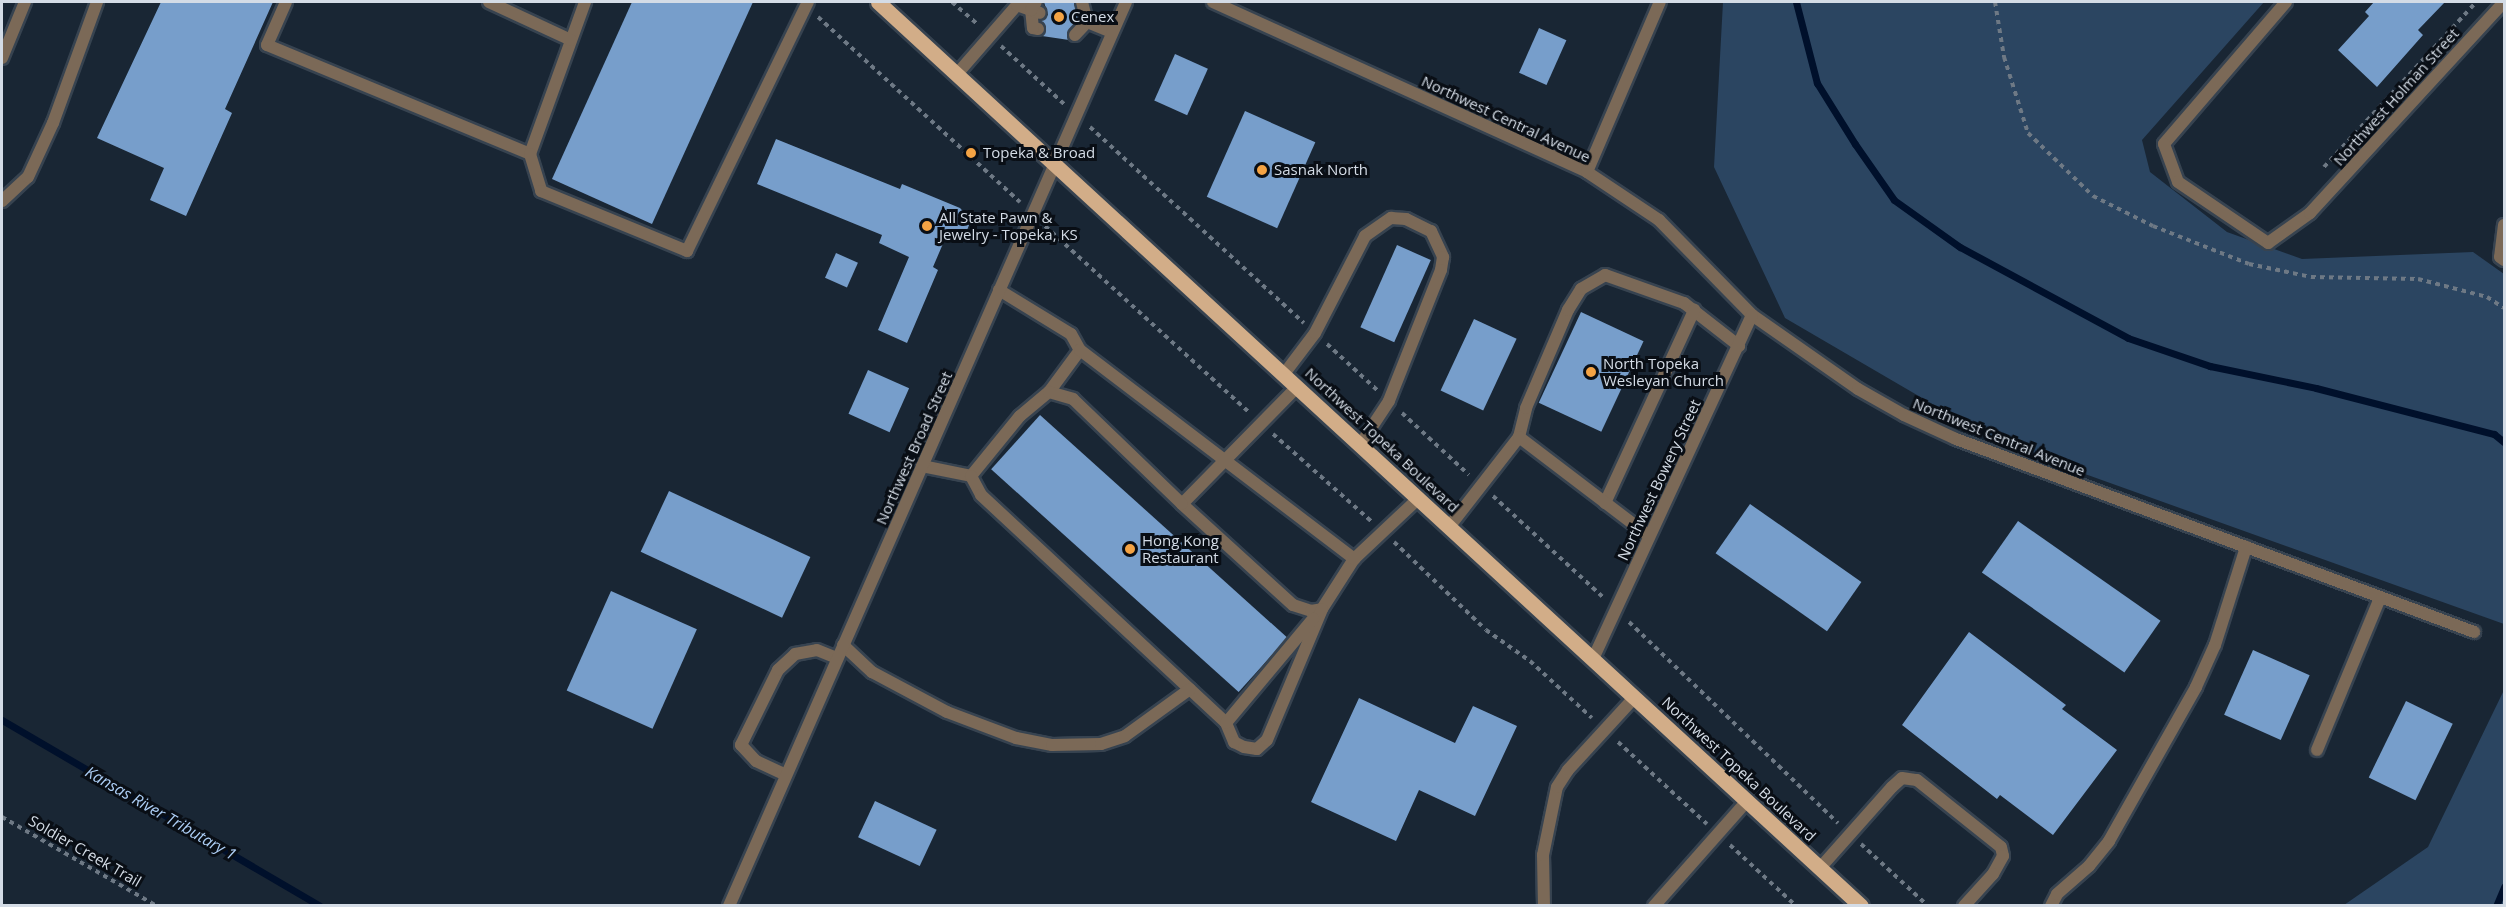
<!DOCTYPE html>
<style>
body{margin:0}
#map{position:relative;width:2506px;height:907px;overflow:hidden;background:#192634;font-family:"Open Sans",sans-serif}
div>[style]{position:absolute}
.green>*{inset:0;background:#2b4561}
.stream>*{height:7px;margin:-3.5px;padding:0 3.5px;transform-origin:3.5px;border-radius:3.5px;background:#00102b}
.building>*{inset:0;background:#779ecb;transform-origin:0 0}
.path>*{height:4px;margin-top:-2px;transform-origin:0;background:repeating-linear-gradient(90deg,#6e7985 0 4.5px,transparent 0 9px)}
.roads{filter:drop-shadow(2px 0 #374350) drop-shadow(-2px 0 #374350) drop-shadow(0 2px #374350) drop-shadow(0 -2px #374350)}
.service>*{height:12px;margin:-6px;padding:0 6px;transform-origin:6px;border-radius:6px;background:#7b6957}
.minor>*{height:12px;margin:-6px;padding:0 6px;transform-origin:6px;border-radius:6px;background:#7b6957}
.primary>*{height:15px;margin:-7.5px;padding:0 7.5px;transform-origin:7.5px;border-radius:7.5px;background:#d2ad88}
.dots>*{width:16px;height:16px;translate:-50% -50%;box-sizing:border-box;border:3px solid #090e15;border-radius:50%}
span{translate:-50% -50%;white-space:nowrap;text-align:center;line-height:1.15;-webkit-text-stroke:6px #090e15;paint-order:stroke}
.poi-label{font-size:15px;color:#d4dce6}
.left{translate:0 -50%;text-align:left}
.street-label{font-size:15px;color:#d4dce6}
.water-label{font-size:16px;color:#adcef5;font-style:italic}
.frame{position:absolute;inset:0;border:3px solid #d4dce6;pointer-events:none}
</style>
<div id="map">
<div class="green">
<i style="clip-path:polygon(1723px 2px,2264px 2px,2142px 140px,2150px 172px,2227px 232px,2302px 259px,2473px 252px,2504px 274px,2504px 624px,2001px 444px,1785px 318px,1714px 167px)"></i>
<i style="clip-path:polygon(2504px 690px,2504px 905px,2344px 905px,2428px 847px)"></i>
</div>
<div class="stream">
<i style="left:1796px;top:2px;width:84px;rotate:75.5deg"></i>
<i style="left:1817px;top:83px;width:72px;rotate:58.1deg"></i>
<i style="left:1855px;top:144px;width:68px;rotate:55.1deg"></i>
<i style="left:1894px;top:200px;width:81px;rotate:35.5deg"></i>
<i style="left:1960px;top:247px;width:191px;rotate:28.4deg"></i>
<i style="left:2128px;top:338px;width:87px;rotate:18.9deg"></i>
<i style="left:2210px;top:366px;width:108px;rotate:11.7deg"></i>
<i style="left:2316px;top:388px;width:184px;rotate:14.5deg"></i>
<i style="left:2494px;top:434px;width:13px;rotate:39deg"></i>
<i style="left:2px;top:720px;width:368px;rotate:30.3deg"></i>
<i style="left:2496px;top:906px;width:21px;rotate:-67deg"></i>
</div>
<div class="building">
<i style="clip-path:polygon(161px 2px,273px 2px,225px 109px,232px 113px,186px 216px,150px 200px,164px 168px,97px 138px)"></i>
<i style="clip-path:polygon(632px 2px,753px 2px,652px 224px,552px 179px)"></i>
<i style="clip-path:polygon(1044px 2px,1074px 2px,1078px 19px,1067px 33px,1069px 40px,1042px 36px,1046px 27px,1041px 21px,1048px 15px)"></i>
<i style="clip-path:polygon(2374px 2px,2445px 2px,2418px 30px,2423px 35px,2377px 87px,2338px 50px,2369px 16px,2365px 12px)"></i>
<i style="left:1539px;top:28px;width:30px;height:49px;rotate:24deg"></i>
<i style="left:1175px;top:54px;width:36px;height:51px;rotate:24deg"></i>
<i style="left:1245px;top:111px;width:77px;height:94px;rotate:24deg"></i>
<i style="clip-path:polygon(776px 139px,900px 189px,902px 184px,960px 208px,971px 220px,964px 238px,948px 232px,933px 267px,938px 270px,907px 343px,878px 330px,909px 257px,879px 243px,882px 235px,757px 184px)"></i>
<i style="left:1397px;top:245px;width:37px;height:90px;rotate:24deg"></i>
<i style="left:836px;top:253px;width:24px;height:27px;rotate:24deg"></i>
<i style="left:1581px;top:312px;width:69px;height:100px;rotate:25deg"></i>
<i style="left:1474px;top:319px;width:47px;height:79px;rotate:25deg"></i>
<i style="left:868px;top:370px;width:45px;height:48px;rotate:24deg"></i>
<i style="left:1040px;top:415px;width:333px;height:73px;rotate:42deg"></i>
<i style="left:669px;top:491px;width:156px;height:67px;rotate:25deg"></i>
<i style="left:1750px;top:504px;width:136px;height:60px;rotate:35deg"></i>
<i style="left:2018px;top:521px;width:174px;height:63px;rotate:35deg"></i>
<i style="left:611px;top:591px;width:94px;height:109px;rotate:24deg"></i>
<i style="clip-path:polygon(1969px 632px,2066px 705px,2062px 709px,2117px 750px,2053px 835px,2000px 795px,1997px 799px,1902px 725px)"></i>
<i style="left:2253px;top:650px;width:62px;height:71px;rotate:24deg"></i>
<i style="clip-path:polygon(1359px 698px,1455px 743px,1473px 706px,1517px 726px,1475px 816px,1419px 790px,1396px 841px,1311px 802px)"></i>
<i style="left:2406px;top:701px;width:52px;height:85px;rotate:26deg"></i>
<i style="left:875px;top:801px;width:68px;height:40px;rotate:25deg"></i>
</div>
<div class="path">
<i style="left:952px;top:2px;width:35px;rotate:41deg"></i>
<i style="left:1995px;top:2px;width:56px;rotate:80.7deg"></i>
<i style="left:2004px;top:57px;width:80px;rotate:72.5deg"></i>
<i style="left:2028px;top:133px;width:91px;rotate:44.1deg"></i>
<i style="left:2093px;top:196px;width:67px;rotate:26.6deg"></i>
<i style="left:2153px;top:226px;width:103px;rotate:21.6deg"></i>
<i style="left:2249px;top:264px;width:63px;rotate:11.8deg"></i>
<i style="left:2311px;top:277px;width:107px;rotate:1.1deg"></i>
<i style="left:2418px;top:279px;width:71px;rotate:14.6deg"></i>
<i style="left:2487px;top:297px;width:20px;rotate:33deg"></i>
<i style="left:818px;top:17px;width:274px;rotate:42.5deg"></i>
<i style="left:1001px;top:46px;width:86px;rotate:42.6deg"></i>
<i style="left:1090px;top:127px;width:290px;rotate:42.5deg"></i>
<i style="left:2324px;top:167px;width:224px;rotate:-47.3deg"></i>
<i style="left:1045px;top:226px;width:277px;rotate:42.4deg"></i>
<i style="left:1327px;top:344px;width:68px;rotate:42.6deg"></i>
<i style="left:1402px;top:413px;width:91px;rotate:42.8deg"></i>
<i style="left:1273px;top:434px;width:131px;rotate:41.6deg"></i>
<i style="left:1493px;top:496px;width:151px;rotate:42.6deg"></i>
<i style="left:1394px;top:542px;width:127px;rotate:43.7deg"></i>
<i style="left:1486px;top:630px;width:54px;rotate:35.2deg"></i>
<i style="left:1530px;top:661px;width:84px;rotate:42.6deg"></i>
<i style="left:1629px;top:622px;width:290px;rotate:43.9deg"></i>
<i style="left:1618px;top:742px;width:121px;rotate:42.7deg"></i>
<i style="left:2px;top:817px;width:179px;rotate:29.9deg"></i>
<i style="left:1861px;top:844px;width:91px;rotate:42.8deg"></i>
<i style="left:1730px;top:845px;width:90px;rotate:42.7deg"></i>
</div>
<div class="roads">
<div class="service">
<i style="left:286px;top:2px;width:47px;rotate:113.8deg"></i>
<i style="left:267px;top:45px;width:285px;rotate:22.5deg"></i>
<i style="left:530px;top:154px;width:162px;rotate:-70.1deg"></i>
<i style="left:489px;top:2px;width:90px;rotate:24.9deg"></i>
<i style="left:1082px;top:2px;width:21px;rotate:76deg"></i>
<i style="left:1087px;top:22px;width:27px;rotate:22deg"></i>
<i style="left:2286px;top:2px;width:187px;rotate:130.7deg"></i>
<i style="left:2164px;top:144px;width:40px;rotate:69.8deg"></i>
<i style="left:2178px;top:182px;width:109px;rotate:34.1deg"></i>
<i style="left:2268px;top:243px;width:52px;rotate:-35.5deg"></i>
<i style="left:1038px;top:29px;width:5px;rotate:-169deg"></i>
<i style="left:1033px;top:28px;width:18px;rotate:-96deg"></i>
<i style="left:1031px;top:10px;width:9px;rotate:18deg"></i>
<i style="left:1075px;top:35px;width:18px;rotate:-47deg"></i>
<i style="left:957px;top:74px;width:91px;rotate:-49deg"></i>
<i style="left:1017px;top:5px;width:15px;rotate:20deg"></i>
<i style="left:1031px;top:10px;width:9px;rotate:-58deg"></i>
<i style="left:530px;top:154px;width:39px;rotate:73deg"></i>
<i style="left:541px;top:191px;width:158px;rotate:22.3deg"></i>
<i style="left:687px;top:251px;width:277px;rotate:-64.1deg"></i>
<i style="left:2px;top:201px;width:35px;rotate:-43deg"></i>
<i style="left:28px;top:177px;width:60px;rotate:-65.2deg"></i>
<i style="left:53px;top:123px;width:129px;rotate:-70deg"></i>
<i style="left:2504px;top:225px;width:32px;rotate:97deg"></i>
<i style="left:2500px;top:257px;width:5px;rotate:37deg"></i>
<i style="left:999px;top:290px;width:84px;rotate:31.4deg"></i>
<i style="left:1071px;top:334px;width:18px;rotate:61deg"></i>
<i style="left:1080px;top:350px;width:52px;rotate:126.4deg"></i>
<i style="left:1080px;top:350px;width:345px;rotate:37.3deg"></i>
<i style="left:1284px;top:374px;width:51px;rotate:-52.9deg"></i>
<i style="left:1315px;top:333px;width:109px;rotate:-62.7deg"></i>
<i style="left:1365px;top:236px;width:32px;rotate:-35deg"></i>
<i style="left:1391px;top:218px;width:15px;rotate:4deg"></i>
<i style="left:1406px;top:219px;width:28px;rotate:26deg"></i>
<i style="left:1431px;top:231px;width:29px;rotate:65deg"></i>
<i style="left:1443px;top:257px;width:13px;rotate:99deg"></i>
<i style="left:1441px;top:270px;width:141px;rotate:111.7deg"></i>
<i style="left:1389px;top:401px;width:53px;rotate:123.4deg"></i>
<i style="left:1297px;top:387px;width:164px;rotate:134.5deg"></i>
<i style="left:1182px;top:504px;width:150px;rotate:42.3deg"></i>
<i style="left:1293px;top:605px;width:19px;rotate:18deg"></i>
<i style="left:1311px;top:611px;width:11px;rotate:-10deg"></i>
<i style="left:1322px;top:609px;width:59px;rotate:-57.4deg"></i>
<i style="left:1354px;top:559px;width:89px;rotate:-43.2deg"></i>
<i style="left:1519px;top:437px;width:30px;rotate:-76deg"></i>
<i style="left:1526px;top:408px;width:107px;rotate:-66.8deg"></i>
<i style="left:1568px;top:310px;width:25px;rotate:-58deg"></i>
<i style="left:1581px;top:289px;width:28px;rotate:-30deg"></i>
<i style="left:1605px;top:275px;width:84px;rotate:19.5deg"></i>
<i style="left:1684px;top:303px;width:70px;rotate:38deg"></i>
<i style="left:922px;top:466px;width:50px;rotate:11.5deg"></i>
<i style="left:971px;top:476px;width:77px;rotate:-50.8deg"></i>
<i style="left:1020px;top:416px;width:38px;rotate:-40deg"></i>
<i style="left:1049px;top:392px;width:25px;rotate:16deg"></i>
<i style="left:1073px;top:399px;width:151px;rotate:43.9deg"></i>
<i style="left:971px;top:476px;width:21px;rotate:62deg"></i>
<i style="left:981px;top:495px;width:335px;rotate:42.9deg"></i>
<i style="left:1226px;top:723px;width:21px;rotate:67deg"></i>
<i style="left:1234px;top:742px;width:11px;rotate:27deg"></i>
<i style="left:1244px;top:747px;width:13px;rotate:9deg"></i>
<i style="left:1257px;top:749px;width:13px;rotate:-42deg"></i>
<i style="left:1267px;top:740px;width:142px;rotate:-67.2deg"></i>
<i style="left:1605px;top:503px;width:213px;rotate:-65.2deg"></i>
<i style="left:1449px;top:527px;width:114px;rotate:-52.1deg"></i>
<i style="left:1519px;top:437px;width:163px;rotate:37.3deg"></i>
<i style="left:843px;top:645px;width:40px;rotate:43deg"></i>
<i style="left:872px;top:672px;width:85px;rotate:28.1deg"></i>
<i style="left:947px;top:712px;width:74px;rotate:20.6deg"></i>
<i style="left:1016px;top:738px;width:37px;rotate:11deg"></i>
<i style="left:1052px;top:745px;width:49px;rotate:-1.2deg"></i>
<i style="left:1101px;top:744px;width:25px;rotate:-18deg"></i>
<i style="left:1125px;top:736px;width:80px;rotate:-35.9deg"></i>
<i style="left:1226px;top:723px;width:136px;rotate:-50.1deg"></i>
<i style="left:2317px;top:750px;width:165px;rotate:-67.5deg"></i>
<i style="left:786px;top:775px;width:33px;rotate:-155deg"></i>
<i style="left:756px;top:761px;width:22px;rotate:-133deg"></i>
<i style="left:741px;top:745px;width:84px;rotate:-63.7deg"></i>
<i style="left:778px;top:670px;width:23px;rotate:-43deg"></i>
<i style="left:795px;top:654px;width:22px;rotate:-10deg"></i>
<i style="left:817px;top:650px;width:22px;rotate:22deg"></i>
<i style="left:1820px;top:868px;width:108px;rotate:-48.4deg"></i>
<i style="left:1892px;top:787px;width:13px;rotate:-42deg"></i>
<i style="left:1902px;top:778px;width:15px;rotate:8deg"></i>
<i style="left:1917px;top:780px;width:107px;rotate:38.6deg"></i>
<i style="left:2001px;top:847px;width:9px;rotate:77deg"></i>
<i style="left:2003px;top:856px;width:21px;rotate:119deg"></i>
<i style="left:1993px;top:874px;width:43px;rotate:132.2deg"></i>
<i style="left:1544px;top:906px;width:51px;rotate:-91.1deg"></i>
<i style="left:1543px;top:855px;width:69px;rotate:-78.4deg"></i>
<i style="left:1557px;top:787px;width:20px;rotate:-57deg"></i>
<i style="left:1568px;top:770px;width:99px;rotate:-47.5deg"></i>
<i style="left:1654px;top:906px;width:140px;rotate:-48.5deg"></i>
<i style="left:2051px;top:906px;width:13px;rotate:-63deg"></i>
<i style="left:2057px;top:894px;width:43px;rotate:-41.2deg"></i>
<i style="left:2089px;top:866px;width:32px;rotate:-51deg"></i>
<i style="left:2109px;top:841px;width:177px;rotate:-60.5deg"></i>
<i style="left:2196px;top:687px;width:46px;rotate:-65.7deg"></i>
<i style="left:2215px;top:645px;width:103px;rotate:-72.4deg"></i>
</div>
<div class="minor">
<i style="left:1213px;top:2px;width:411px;rotate:24.4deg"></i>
<i style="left:1587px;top:172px;width:87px;rotate:33.7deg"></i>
<i style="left:1659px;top:220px;width:133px;rotate:45.6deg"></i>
<i style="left:1752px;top:315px;width:129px;rotate:34.9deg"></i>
<i style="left:1858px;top:389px;width:53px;rotate:29.5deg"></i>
<i style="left:1904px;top:415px;width:57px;rotate:24.8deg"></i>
<i style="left:1956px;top:439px;width:553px;rotate:20.43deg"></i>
<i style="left:2px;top:58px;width:61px;rotate:-67.7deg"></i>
<i style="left:1587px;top:172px;width:185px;rotate:-66.8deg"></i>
<i style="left:2310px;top:213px;width:287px;rotate:-47.4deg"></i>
<i style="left:1593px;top:659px;width:379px;rotate:-65.2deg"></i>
<i style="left:729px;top:906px;width:987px;rotate:-66.29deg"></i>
</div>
<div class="primary">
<i style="left:878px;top:2px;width:1335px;rotate:42.6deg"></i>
</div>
</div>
<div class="dots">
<i style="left:1059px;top:17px;background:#f4a344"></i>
<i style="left:971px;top:153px;background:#f4a344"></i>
<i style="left:1262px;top:170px;background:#f4a344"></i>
<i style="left:927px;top:226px;background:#f4a344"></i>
<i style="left:1591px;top:372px;background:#f4a344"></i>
<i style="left:1130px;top:549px;background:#f4a344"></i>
</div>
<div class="poi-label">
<span class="left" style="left:1071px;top:17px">Cenex</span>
<span class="left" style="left:983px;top:153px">Topeka &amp; Broad</span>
<span class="left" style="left:1274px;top:170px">Sasnak North</span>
<span class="left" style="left:939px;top:226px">All State Pawn &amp;<br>Jewelry - Topeka, KS</span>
<span class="left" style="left:1603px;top:372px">North Topeka<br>Wesleyan Church</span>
<span class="left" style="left:1142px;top:549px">Hong Kong<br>Restaurant</span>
</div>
<div class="street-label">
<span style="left:2396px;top:97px;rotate:-48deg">Northwest Holman Street</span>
<span style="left:1506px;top:119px;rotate:25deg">Northwest Central Avenue</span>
<span style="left:1999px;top:437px;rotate:22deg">Northwest Central Avenue</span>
<span style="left:1382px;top:440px;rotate:43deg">Northwest Topeka Boulevard</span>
<span style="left:914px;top:448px;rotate:-66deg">Northwest Broad Street</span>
<span style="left:1659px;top:480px;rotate:-65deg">Northwest Bowery Street</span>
<span style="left:1739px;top:769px;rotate:43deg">Northwest Topeka Boulevard</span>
<span style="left:85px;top:851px;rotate:30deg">Soldier Creek Trail</span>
</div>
<div class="water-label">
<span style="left:161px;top:813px;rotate:30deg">Kansas River Tributary 1</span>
</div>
<div class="frame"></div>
</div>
